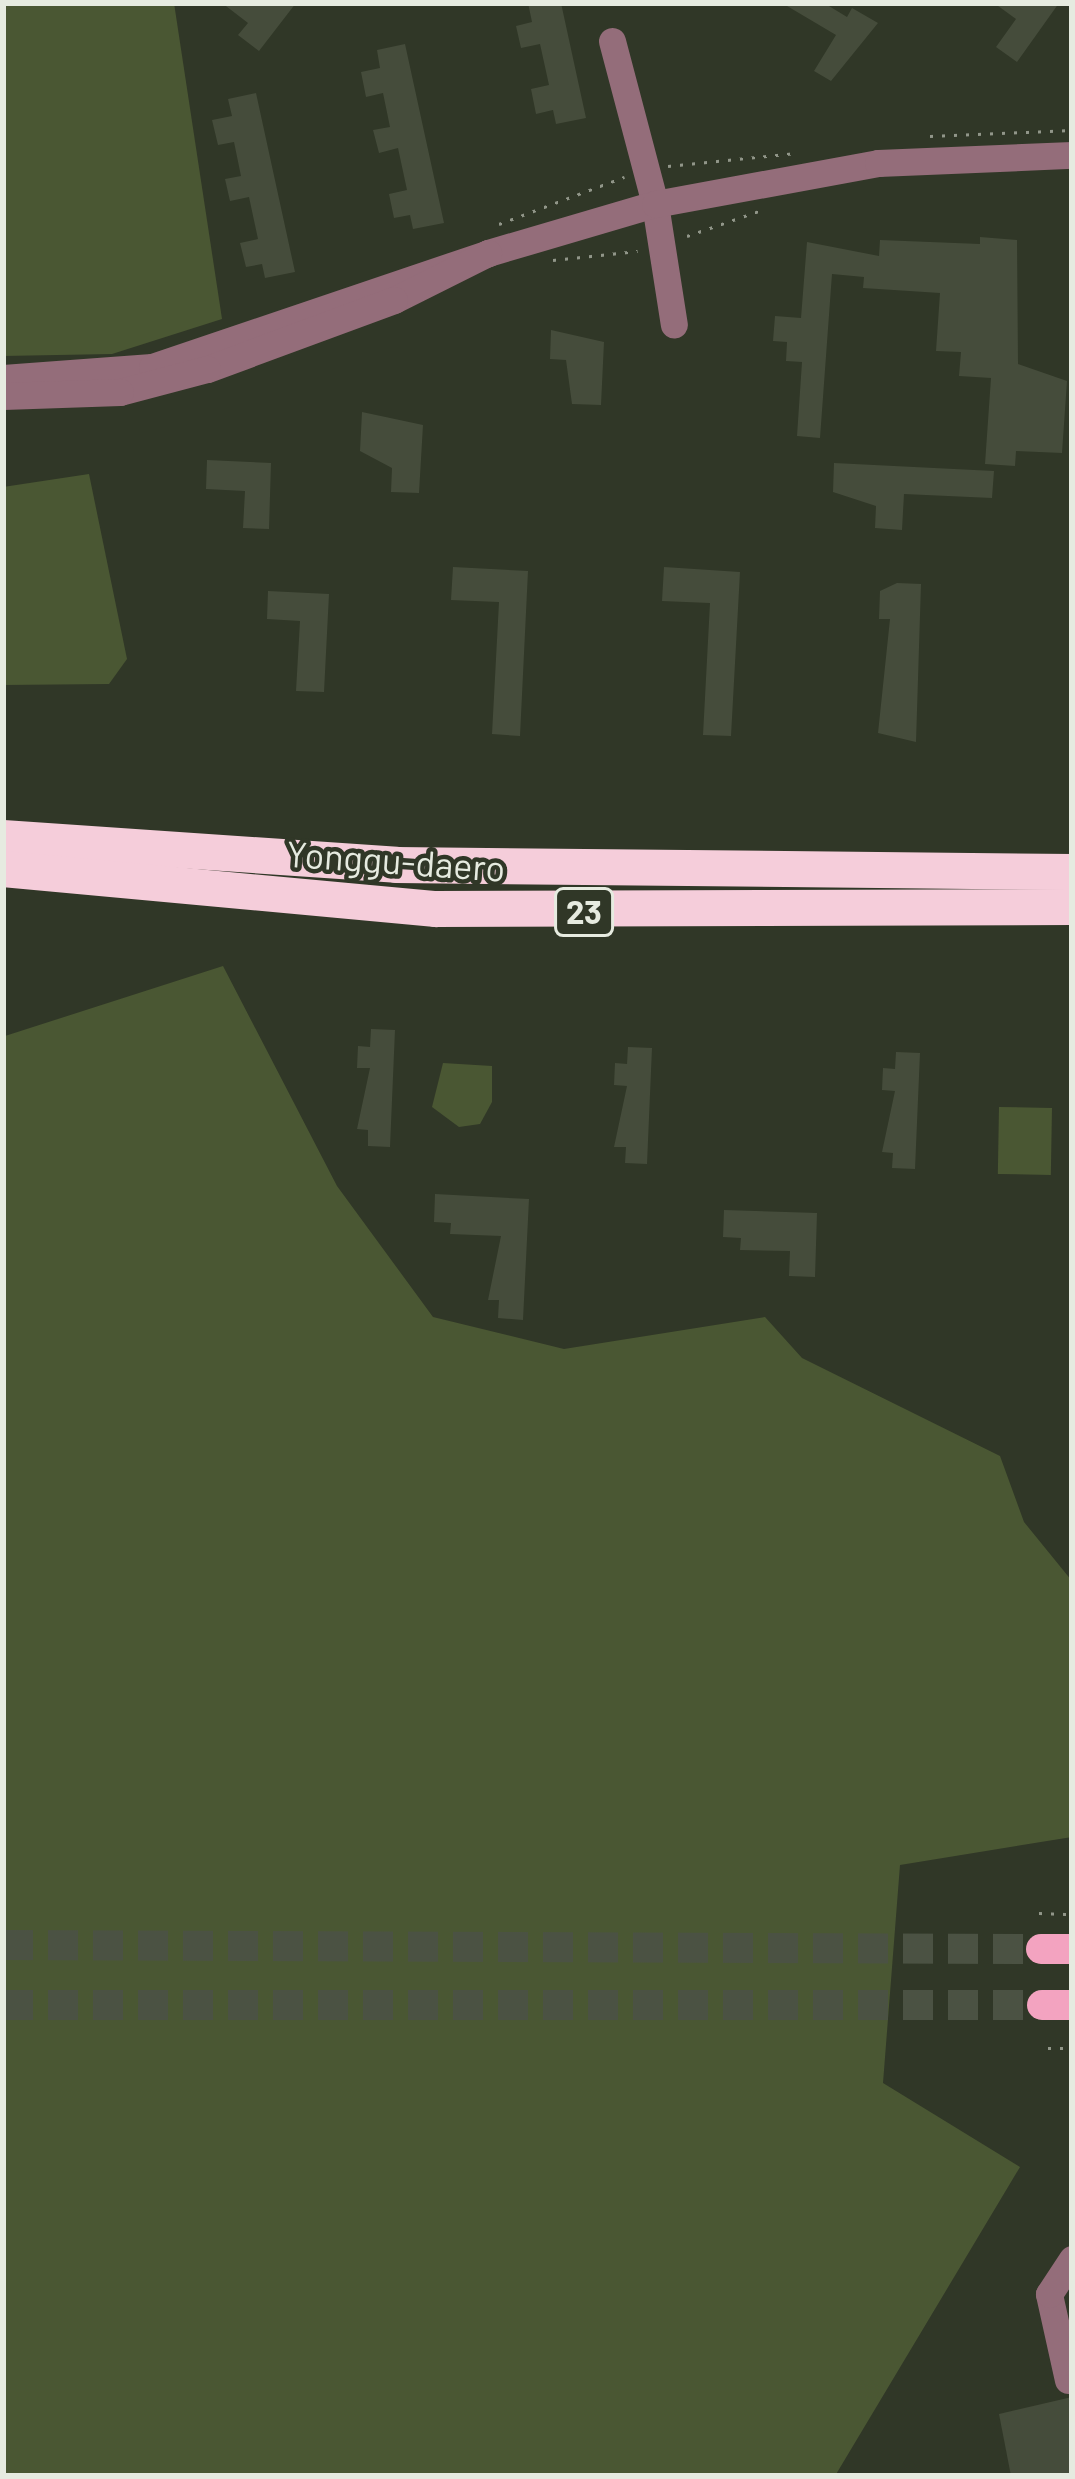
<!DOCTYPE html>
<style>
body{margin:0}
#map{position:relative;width:1075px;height:2479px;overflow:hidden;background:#303727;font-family:Barlow,sans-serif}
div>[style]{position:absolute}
.green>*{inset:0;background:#4a5733;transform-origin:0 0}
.building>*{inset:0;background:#454c3b}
.major-tunnel>*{height:30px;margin-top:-15px;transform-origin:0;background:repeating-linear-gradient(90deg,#4b5243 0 30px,transparent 0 45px)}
.path>*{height:3px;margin-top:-1.5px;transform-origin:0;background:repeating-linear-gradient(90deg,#919689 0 3px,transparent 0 12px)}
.minor>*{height:27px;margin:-13.5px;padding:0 13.5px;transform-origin:13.5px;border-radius:13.5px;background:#946d7a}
.major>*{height:30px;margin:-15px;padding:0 15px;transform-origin:15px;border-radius:15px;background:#f3a3c0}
.highway>*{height:36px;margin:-18px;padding:0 18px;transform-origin:18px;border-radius:18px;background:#f5cdda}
span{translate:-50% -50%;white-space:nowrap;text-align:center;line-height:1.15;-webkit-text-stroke:9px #303727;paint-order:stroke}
.shield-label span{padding:3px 9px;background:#303727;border:3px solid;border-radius:9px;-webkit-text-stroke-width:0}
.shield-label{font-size:33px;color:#e6ebe0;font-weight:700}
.street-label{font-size:36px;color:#e6ebe0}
.frame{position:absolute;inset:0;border:6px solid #e6ebe0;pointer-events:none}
</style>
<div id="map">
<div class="green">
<i style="clip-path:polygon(3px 3px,174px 3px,222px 319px,112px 354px,3px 356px)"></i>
<i style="clip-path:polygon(89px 474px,127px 659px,109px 684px,3px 685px,3px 487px)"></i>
<i style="clip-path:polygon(223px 966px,337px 1186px,433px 1317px,564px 1349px,765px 1317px,802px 1358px,1000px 1456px,1024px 1522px,1072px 1581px,1072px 1837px,900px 1865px,883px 2083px,1020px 2167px,835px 2476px,3px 2476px,5px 1036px)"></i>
<i style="clip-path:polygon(443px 1063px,492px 1066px,492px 1102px,480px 1124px,459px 1127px,432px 1107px)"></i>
<i style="left:999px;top:1107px;width:53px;height:67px;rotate:1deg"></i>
</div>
<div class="building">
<i style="clip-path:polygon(222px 3px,296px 3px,259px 51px,238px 35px,248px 23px)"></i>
<i style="clip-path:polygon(528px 3px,561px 3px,586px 118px,556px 124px,553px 110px,536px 114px,531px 89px,549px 85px,540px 44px,521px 48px,516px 26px,532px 22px)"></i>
<i style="clip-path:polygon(782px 3px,824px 3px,847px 17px,852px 8px,878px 23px,831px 81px,814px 71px,836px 35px)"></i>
<i style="clip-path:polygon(994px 3px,1059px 3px,1017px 62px,996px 47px,1016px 19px)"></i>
<i style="clip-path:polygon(405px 44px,444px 223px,413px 229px,410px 215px,394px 218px,389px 194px,407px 190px,398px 148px,379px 153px,373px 130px,390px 127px,383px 93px,366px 97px,361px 72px,380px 68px,377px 50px)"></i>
<i style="clip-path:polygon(256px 93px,295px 272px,265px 278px,262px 264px,246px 267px,240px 243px,258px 239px,249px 197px,230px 201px,225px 179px,241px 176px,234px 142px,218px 145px,212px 120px,232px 116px,228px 99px)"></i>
<i style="clip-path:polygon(980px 237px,1017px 240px,1018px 364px,1067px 381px,1062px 453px,1016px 451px,1015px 466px,985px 464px,991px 378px,959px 376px,961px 352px,936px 351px,940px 293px,863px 288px,864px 277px,832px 274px,820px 438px,797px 436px,802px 362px,786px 361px,787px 342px,773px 341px,775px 316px,801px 318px,807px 242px,879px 256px,880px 240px,980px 244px)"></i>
<i style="clip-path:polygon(551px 330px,604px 342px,601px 405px,572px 404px,566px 360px,550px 359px)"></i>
<i style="clip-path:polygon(362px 412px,423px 425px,419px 493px,391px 492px,392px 468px,360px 451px)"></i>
<i style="clip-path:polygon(207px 460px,271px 463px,269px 529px,243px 528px,245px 491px,206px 489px)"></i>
<i style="clip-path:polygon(834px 463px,994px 471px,992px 498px,904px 494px,902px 530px,875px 528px,876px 506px,833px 492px)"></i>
<i style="clip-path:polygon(453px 567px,528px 571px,520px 736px,492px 734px,499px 602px,451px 600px)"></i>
<i style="clip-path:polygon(664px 567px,740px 572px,731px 736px,703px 735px,710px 603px,662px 601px)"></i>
<i style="clip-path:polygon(897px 583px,921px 584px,916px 742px,878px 733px,890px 619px,879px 619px,880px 591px)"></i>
<i style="clip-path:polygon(268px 591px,329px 594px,324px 692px,296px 691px,300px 621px,267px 619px)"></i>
<i style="clip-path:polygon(371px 1029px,395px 1030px,390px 1147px,368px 1146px,368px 1130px,357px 1129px,370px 1068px,357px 1068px,358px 1046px,370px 1047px)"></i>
<i style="clip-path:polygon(628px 1047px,652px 1048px,647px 1164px,625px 1163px,626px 1147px,614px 1147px,627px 1086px,614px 1085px,615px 1063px,627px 1064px)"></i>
<i style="clip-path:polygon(896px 1052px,920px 1053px,915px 1169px,892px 1168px,893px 1153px,882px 1152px,895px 1091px,882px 1090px,883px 1068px,895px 1069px)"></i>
<i style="clip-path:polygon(435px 1194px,529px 1199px,523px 1320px,498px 1318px,499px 1300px,488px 1300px,501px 1236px,450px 1234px,451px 1223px,434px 1222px)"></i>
<i style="clip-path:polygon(724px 1210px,817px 1213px,815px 1277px,789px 1276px,790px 1251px,740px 1250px,741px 1238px,723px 1237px)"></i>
<i style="clip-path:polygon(1072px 2397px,1072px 2476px,1011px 2476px,999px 2414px)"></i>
</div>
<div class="major-tunnel">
<i style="left:3px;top:1945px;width:1038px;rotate:0.22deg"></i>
<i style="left:3px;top:2005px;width:1039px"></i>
</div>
<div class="path">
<i style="left:930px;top:136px;width:142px;rotate:-2.4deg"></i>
<i style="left:668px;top:166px;width:129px;rotate:-5.8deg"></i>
<i style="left:499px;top:224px;width:134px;rotate:-20.6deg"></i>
<i style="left:687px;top:236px;width:79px;rotate:-19.1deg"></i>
<i style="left:553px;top:260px;width:85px;rotate:-6deg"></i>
<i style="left:1039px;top:1913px;width:33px;rotate:2deg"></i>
<i style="left:1048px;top:2048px;width:24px"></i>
</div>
<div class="minor">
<i style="left:612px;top:41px;width:169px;rotate:75.2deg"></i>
<i style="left:655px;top:204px;width:122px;rotate:81.1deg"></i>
<i style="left:488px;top:253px;width:174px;rotate:-16.4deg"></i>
<i style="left:655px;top:204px;width:227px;rotate:-10.4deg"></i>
<i style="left:878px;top:163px;width:194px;rotate:-2.4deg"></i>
<i style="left:3px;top:378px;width:149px;rotate:-4.2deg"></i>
<i style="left:152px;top:367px;width:355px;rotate:-18.7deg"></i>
<i style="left:488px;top:253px;width:105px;rotate:153.4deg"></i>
<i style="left:394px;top:300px;width:199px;rotate:159.7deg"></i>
<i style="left:207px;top:369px;width:90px;rotate:165.2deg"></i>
<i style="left:120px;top:392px;width:117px;rotate:178deg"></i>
<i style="left:1068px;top:2380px;width:88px;rotate:-102.5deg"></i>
<i style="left:1049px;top:2294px;width:42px;rotate:-56.7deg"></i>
</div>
<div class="major">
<i style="left:1041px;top:1949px;width:31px"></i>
<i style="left:1042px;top:2005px;width:30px"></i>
</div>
<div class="highway">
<i style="left:3px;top:838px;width:394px;rotate:3.9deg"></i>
<i style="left:396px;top:865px;width:676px;rotate:0.59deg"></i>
<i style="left:3px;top:869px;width:435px;rotate:5.3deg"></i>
<i style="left:436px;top:909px;width:636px;rotate:-0.18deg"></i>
</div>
<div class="shield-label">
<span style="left:584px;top:912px">23</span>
</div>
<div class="street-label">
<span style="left:396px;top:860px;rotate:4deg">Yonggu-daero</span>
</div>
<div class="frame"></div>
</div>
